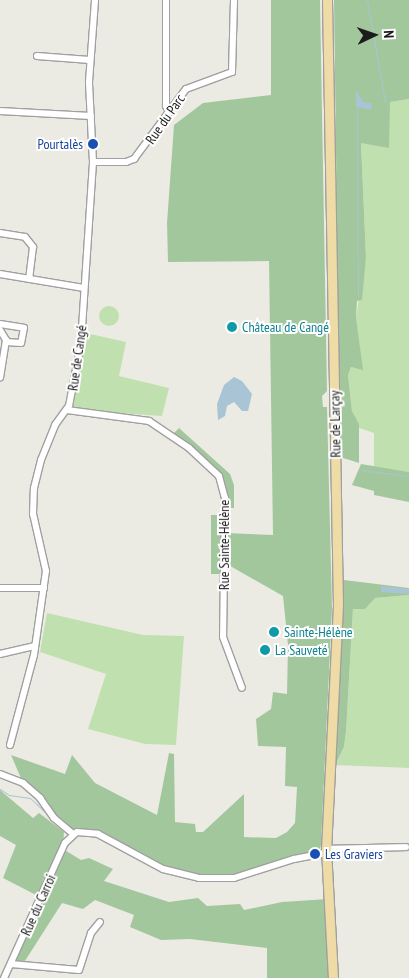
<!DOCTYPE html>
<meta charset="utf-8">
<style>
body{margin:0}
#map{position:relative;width:409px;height:978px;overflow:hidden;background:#ecebe3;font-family:"PT Sans Narrow",sans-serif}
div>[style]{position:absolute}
.grass>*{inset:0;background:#c0e1af}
.round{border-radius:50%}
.forest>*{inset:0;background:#a3c79d;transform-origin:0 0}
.water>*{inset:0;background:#a9c4d5}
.stream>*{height:1px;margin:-0.5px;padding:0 0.5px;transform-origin:0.5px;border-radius:0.5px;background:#a9c4d5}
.roads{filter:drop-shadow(1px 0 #a0a0a0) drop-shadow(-1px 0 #a0a0a0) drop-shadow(0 1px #a0a0a0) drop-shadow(0 -1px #a0a0a0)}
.minor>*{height:6px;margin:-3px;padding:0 3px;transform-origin:3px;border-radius:3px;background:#fff}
.major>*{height:9px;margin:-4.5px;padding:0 4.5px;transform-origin:4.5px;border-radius:4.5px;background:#efdba5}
.dots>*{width:14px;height:14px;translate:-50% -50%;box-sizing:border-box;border:2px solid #fff;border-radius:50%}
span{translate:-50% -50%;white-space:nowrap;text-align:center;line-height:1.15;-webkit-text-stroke:4px #fff;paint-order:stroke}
.street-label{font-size:14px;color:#1c1c1c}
.transit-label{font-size:14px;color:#164399}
.right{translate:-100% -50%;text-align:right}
.left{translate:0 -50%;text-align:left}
.culture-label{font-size:14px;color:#0d838f}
.north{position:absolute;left:349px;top:10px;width:50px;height:50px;-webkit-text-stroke:4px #fff;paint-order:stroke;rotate:87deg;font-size:14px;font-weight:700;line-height:20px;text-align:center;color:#1c1c1c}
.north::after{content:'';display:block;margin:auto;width:18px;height:22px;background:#1c1c1c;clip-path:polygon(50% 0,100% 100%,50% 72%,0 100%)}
</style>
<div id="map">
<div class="grass">
<i style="clip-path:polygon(409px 99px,409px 472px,374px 467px,374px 433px,359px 428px,352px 411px,348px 375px,351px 367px,362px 369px,356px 317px,366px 257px,361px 142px,390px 102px)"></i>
<i class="round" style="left:99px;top:306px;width:20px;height:20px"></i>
<i style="clip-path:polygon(86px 333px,126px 342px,119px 376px,169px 388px,162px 416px,76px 410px,73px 406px)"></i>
<i style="clip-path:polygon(409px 595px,409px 768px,335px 765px,344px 747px,346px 732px,353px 609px,368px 606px,374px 598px)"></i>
<i style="clip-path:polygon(47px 613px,143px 635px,184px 636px,176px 745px,145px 744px,88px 729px,106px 674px,40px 652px)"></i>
</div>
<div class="forest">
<i style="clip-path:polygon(271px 0,320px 0,327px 391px,322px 396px,323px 407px,327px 407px,332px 608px,321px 845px,319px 853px,234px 878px,179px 875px,93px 832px,64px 827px,23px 783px,11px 755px,65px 774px,72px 755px,95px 783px,157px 815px,169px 753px,174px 754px,175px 822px,195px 824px,196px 832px,203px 832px,244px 794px,244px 837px,276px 838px,287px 832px,295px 823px,297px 787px,285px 786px,286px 747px,258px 746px,256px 719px,271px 709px,273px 692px,287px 694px,288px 645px,283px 596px,225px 563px,225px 533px,273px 535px,269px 261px,168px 262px,167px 223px,174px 125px,203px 103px,271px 95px)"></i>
<i style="clip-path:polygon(334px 0,409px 0,409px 99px,390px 102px,389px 148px,361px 143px,366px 257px,362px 300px,357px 301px,356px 317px,363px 370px,351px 367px,348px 375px,352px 411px,359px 424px,359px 463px,340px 457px)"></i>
<i style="clip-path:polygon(179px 428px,230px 474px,234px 485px,234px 508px,225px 508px,219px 477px,172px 435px)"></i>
<i style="clip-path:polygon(361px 464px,409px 472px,409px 502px,374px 495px,374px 491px,352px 485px)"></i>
<i style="left:211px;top:515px;width:11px;height:59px"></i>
<i style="clip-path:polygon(344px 580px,409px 588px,409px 595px,375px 598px,365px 609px,353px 609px,346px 732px,344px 747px,335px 765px)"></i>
<i style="clip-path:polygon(0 790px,33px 818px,39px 813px,64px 832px,63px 849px,81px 860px,89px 858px,113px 869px,104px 881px,169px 902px,198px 898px,207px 906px,240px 904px,244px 910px,282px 902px,328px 899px,333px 978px,267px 978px,267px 948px,190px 939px,161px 940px,130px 927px,134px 915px,95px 900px,83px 909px,62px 903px,23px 964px,16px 960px,31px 920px,53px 883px,44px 878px,38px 896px,3px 878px,16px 845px,0 836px)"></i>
</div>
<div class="water">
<i style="clip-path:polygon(356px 90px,363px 102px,372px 103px,371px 110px,356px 107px)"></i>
<i style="clip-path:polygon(234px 377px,242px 381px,252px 394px,248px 411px,242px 411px,234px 402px,227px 406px,225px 416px,218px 420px,217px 404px,224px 385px)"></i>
<i style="clip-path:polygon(381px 586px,409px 589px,409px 594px,381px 592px)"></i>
</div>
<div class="stream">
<i style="left:367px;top:0;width:103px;rotate:79.9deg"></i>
<i style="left:357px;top:108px;width:188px;rotate:89.7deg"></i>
<i style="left:361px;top:470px;width:48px;rotate:7.1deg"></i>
<i style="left:0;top:789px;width:11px;rotate:34deg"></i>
<i style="left:9px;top:795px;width:21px;rotate:8deg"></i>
<i style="left:30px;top:798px;width:21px;rotate:43deg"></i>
<i style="left:332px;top:853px;width:15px;rotate:90deg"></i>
</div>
<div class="roads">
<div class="minor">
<i style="left:166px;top:0;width:106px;rotate:90deg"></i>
<i style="left:166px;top:106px;width:7px;rotate:63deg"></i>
<i style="left:37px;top:56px;width:53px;rotate:4.3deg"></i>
<i style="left:0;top:111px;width:91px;rotate:3.1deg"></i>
<i style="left:93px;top:162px;width:33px"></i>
<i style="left:126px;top:162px;width:9px;rotate:-21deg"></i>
<i style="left:134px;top:159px;width:87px;rotate:-53.4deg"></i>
<i style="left:186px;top:89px;width:49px;rotate:-20.3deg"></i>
<i style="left:232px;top:72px;width:72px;rotate:-88.4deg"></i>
<i style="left:0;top:233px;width:25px;rotate:9deg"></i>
<i style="left:25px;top:237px;width:13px;rotate:51deg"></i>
<i style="left:33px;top:247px;width:32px;rotate:97deg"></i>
<i style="left:0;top:274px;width:85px;rotate:9.5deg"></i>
<i style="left:0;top:324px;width:24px;rotate:9deg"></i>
<i style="left:24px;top:328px;width:15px;rotate:101deg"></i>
<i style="left:21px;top:343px;width:15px;rotate:-176deg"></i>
<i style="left:0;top:330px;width:12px;rotate:59deg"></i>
<i style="left:6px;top:340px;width:38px;rotate:99deg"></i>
<i style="left:67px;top:410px;width:83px;rotate:7.6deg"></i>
<i style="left:149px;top:421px;width:48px;rotate:34deg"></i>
<i style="left:189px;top:448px;width:41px;rotate:43deg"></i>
<i style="left:219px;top:476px;width:23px;rotate:75deg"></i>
<i style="left:225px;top:498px;width:139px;rotate:90.8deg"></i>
<i style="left:223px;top:637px;width:54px;rotate:69.6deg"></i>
<i style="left:0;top:588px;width:44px"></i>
<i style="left:0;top:654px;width:36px;rotate:-13deg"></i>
<i style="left:10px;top:745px;width:93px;rotate:-75.1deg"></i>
<i style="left:34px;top:655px;width:85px;rotate:-81.9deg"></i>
<i style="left:46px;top:571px;width:58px;rotate:-102.8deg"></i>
<i style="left:33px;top:514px;width:26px;rotate:-88deg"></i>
<i style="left:34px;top:488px;width:29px;rotate:-76deg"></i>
<i style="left:41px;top:460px;width:38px;rotate:-68deg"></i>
<i style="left:55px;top:425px;width:24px;rotate:-54deg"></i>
<i style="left:69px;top:406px;width:64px;rotate:-79.2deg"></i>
<i style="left:81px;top:343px;width:181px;rotate:-86.2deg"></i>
<i style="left:93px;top:162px;width:80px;rotate:-92.9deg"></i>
<i style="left:89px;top:82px;width:82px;rotate:-85.8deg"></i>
<i style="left:0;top:774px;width:25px;rotate:21deg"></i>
<i style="left:23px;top:783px;width:23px;rotate:41deg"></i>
<i style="left:40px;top:798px;width:24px;rotate:55deg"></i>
<i style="left:54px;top:818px;width:25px;rotate:40deg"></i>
<i style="left:326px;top:849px;width:80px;rotate:-1.4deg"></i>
<i style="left:11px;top:964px;width:68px;rotate:5deg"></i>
<i style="left:79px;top:970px;width:39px;rotate:-72deg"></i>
<i style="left:91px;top:933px;width:14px;rotate:-51deg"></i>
<i style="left:4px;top:978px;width:148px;rotate:-65.7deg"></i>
<i style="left:65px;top:843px;width:16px;rotate:-43deg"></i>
<i style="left:77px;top:832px;width:21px;rotate:5deg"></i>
<i style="left:98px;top:834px;width:74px;rotate:28.3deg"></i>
<i style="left:163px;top:869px;width:37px;rotate:14deg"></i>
<i style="left:199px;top:878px;width:35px"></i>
<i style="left:234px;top:878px;width:63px;rotate:-17.6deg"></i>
<i style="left:294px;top:859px;width:33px;rotate:-11deg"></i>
</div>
<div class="major">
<i style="left:327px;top:0;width:605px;rotate:88.96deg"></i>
<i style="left:338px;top:605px;width:244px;rotate:92.8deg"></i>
<i style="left:326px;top:849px;width:129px;rotate:86.9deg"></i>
</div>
</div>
<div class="dots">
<i style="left:93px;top:144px;background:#1a4fb4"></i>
<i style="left:232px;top:327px;background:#0f9aa8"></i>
<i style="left:274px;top:632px;background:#0f9aa8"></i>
<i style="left:265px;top:650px;background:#0f9aa8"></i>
<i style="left:315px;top:854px;background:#1a4fb4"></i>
</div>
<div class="street-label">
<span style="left:165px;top:119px;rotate:-55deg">Rue du Parc</span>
<span style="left:77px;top:358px;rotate:-82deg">Rue de Cangé</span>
<span style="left:335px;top:424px;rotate:-91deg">Rue de Larçay</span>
<span style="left:224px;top:545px;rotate:-90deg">Rue Sainte-Hélène</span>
<span style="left:38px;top:905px;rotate:-66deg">Rue du Carroi</span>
</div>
<div class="transit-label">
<span class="right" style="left:83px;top:144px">Pourtalès</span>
<span class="left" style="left:325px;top:854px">Les Graviers</span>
</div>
<div class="culture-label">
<span class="left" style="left:242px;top:327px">Château de Cangé</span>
<span class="left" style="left:284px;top:632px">Sainte-Hélène</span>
<span class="left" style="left:275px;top:650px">La Sauveté</span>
</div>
<div class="north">N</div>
</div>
